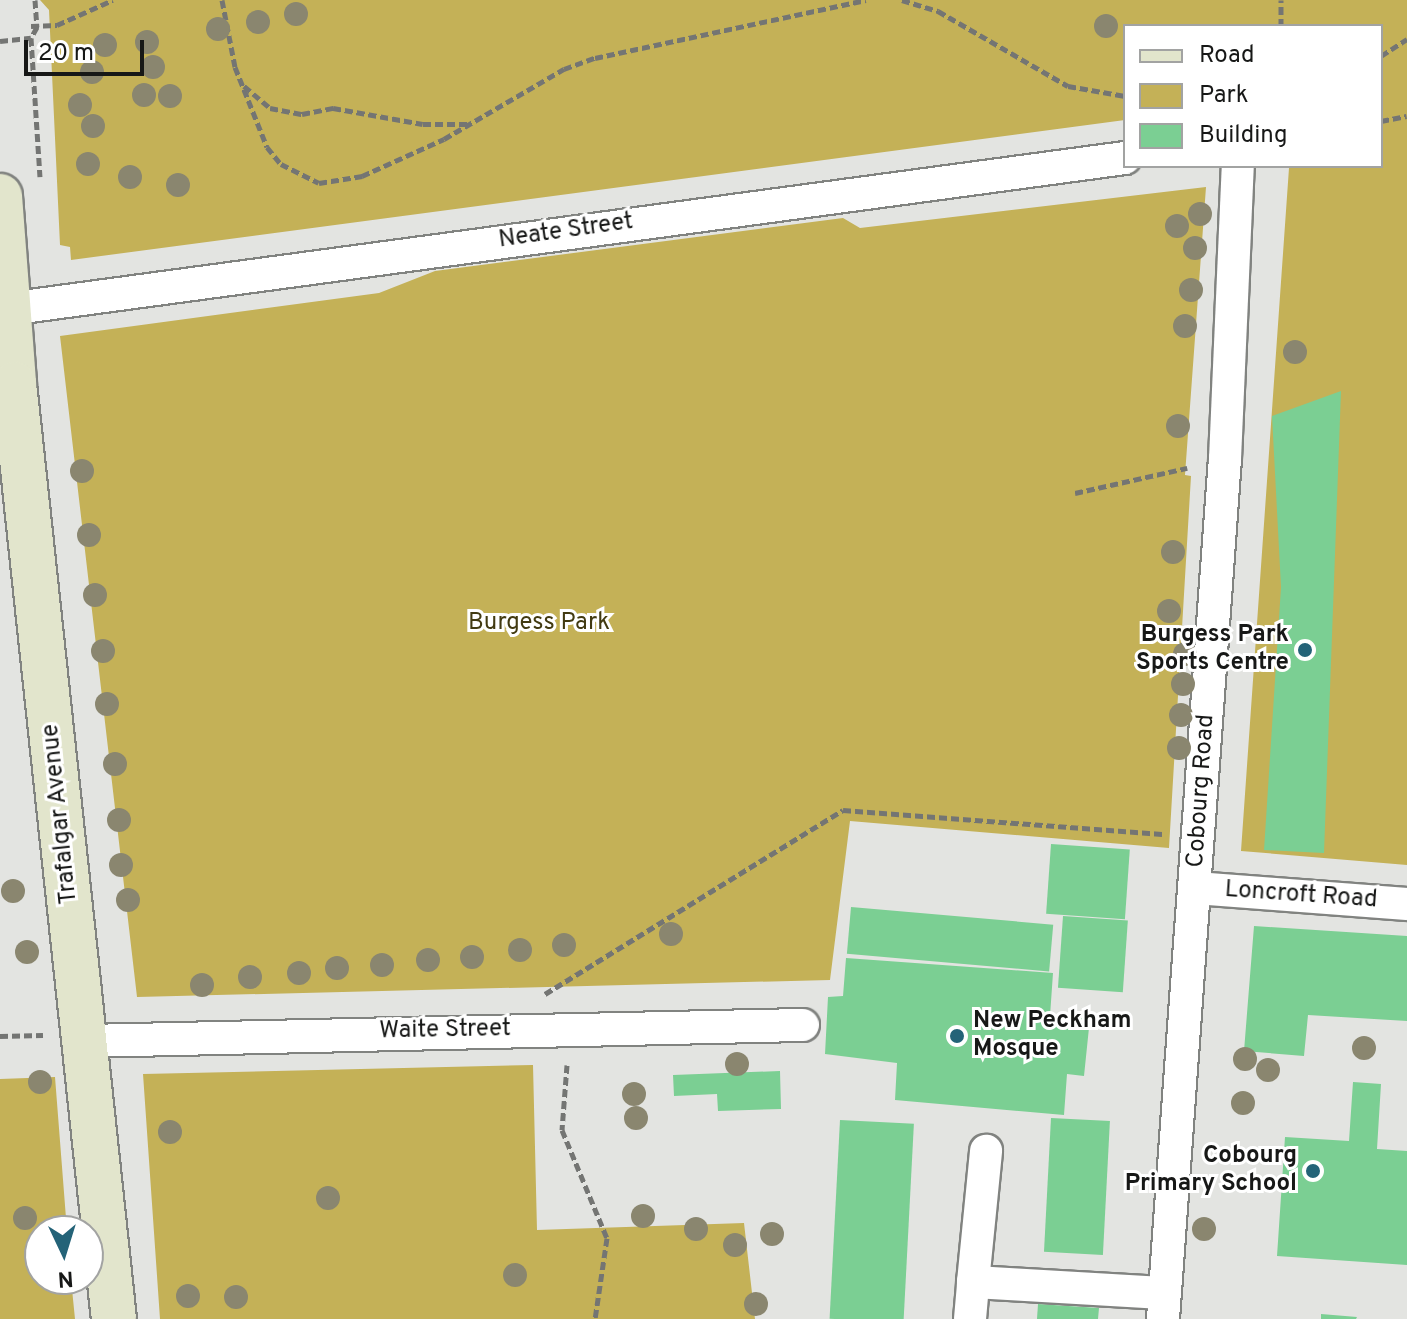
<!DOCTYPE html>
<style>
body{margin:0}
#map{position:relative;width:1407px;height:1319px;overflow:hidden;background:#e3e4e1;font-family:Overpass,sans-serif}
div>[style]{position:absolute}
.green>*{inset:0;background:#c4b157}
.building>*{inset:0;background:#7bcf93;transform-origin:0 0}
.path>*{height:5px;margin-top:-2.5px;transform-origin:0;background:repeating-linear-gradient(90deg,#747573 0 8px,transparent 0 12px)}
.roads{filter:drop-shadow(2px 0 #818380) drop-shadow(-2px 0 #818380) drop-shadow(0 2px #818380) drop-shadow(0 -2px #818380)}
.minor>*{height:32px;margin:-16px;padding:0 16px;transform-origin:16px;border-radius:16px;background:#fff}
.secondary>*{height:44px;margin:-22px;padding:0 22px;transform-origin:22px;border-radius:22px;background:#e2e5cc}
.trees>*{width:24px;height:24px;margin:-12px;border-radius:50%;background:#8a866f}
.dots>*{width:22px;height:22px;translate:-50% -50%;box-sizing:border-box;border:4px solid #fff;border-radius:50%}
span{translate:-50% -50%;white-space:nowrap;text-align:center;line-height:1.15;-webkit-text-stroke:6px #fff;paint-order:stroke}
.street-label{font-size:24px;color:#171817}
.park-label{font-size:24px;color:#423a11}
.poi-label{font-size:24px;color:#171817;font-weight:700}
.right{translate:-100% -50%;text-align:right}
.left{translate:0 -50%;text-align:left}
.legend{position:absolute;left:1123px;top:24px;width:260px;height:144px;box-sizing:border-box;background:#fff;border:2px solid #a2a3a2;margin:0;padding:10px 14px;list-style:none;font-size:24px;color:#171817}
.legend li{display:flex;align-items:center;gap:16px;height:40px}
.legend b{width:40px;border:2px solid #a2a3a2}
.north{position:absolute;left:24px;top:1215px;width:80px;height:80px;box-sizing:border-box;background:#fff;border:2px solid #a2a3a2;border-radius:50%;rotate:176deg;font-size:22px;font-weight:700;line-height:32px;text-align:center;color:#171817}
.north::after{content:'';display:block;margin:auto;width:28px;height:36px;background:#246378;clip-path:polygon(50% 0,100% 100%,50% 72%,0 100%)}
.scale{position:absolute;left:24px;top:40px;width:120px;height:36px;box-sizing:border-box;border:4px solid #171817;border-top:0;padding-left:10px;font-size:24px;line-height:28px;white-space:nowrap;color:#171817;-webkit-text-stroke:6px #fff;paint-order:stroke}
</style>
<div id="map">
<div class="green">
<i style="clip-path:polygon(40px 0,1407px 0,1407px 865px,1241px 851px,1289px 168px,1276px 166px,1381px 166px,1381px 26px,1125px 26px,1125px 120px,71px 260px,70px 247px,60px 245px,49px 10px)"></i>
<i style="clip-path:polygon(1206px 187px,1185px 475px,1191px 476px,1169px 848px,850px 821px,830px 980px,137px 997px,60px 336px,379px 293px,435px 271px,843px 218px,860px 228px)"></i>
<i style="clip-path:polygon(533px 1065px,537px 1230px,744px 1223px,755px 1319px,160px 1319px,143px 1074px)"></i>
<i style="clip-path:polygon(55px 1077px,67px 1231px,40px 1231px,40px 1279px,71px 1279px,75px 1319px,0 1319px,0 1079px)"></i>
</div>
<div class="building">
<i style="clip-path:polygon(1341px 391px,1324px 853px,1264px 850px,1281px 587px,1272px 416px)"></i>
<i style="left:1051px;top:844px;width:79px;height:70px;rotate:4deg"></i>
<i style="left:851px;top:907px;width:203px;height:47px;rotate:5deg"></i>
<i style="left:1063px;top:916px;width:65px;height:72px;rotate:4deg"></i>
<i style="clip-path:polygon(1254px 926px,1407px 936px,1407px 1021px,1308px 1015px,1304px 1056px,1244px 1051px)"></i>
<i style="clip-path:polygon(846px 958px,1053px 973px,1050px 1016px,1090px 1018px,1084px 1076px,1067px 1074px,1064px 1115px,895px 1100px,897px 1063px,825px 1054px,828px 997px,843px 996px)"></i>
<i style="clip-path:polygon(780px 1071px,781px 1109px,718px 1111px,717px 1094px,674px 1096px,673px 1075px)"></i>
<i style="clip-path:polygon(1353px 1082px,1381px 1084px,1377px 1149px,1407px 1151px,1407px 1265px,1277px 1256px,1285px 1137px,1349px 1141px)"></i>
<i style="left:1051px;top:1118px;width:59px;height:134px;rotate:3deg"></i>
<i style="left:840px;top:1120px;width:74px;height:199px;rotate:3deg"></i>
<i style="clip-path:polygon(1038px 1304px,1099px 1308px,1098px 1319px,1037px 1319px)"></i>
<i style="clip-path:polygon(1321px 1314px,1357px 1317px,1356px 1319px,1321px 1319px)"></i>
</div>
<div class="path">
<i style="left:35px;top:0;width:27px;rotate:86deg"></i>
<i style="left:37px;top:27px;width:13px;rotate:119deg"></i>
<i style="left:31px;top:38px;width:139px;rotate:86.3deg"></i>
<i style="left:222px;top:0;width:68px;rotate:79deg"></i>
<i style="left:235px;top:67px;width:86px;rotate:68.2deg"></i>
<i style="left:267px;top:147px;width:22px;rotate:51deg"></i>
<i style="left:281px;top:164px;width:42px;rotate:26.6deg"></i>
<i style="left:319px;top:183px;width:44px;rotate:-9.2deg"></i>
<i style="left:362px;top:176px;width:90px;rotate:-24.3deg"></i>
<i style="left:444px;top:139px;width:139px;rotate:-30.3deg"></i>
<i style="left:564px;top:69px;width:33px;rotate:-20deg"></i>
<i style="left:595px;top:58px;width:277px;rotate:-12.1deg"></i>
<i style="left:902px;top:0;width:38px;rotate:17deg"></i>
<i style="left:938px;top:11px;width:150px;rotate:30deg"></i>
<i style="left:1068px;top:86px;width:58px;rotate:10deg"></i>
<i style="left:31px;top:26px;width:26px;rotate:-2deg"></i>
<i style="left:57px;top:25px;width:61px;rotate:-24.1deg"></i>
<i style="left:1281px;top:26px;width:26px;rotate:-90deg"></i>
<i style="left:0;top:41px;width:31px;rotate:-6deg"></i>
<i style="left:1381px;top:56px;width:31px;rotate:-33deg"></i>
<i style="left:244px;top:86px;width:34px;rotate:40deg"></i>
<i style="left:270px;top:108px;width:33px;rotate:11deg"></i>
<i style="left:302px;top:114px;width:32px;rotate:-11deg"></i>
<i style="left:333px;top:108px;width:91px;rotate:10.1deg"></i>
<i style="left:423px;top:124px;width:44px"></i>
<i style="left:1381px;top:121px;width:26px;rotate:-11deg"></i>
<i style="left:1075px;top:493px;width:115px;rotate:-12.6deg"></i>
<i style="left:545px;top:994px;width:350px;rotate:-31.7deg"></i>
<i style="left:843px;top:810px;width:320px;rotate:4.3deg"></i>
<i style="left:0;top:1036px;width:43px;rotate:-1.3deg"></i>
<i style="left:567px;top:1065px;width:65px;rotate:94.4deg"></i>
<i style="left:562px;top:1130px;width:117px;rotate:67.4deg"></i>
<i style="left:607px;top:1238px;width:82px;rotate:98.4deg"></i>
</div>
<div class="roads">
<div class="minor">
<i style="left:8px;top:309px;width:1127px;rotate:-7.7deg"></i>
<i style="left:1195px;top:888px;width:213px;rotate:4.3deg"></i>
<i style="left:86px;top:1041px;width:717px;rotate:-1.28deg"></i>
<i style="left:973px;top:1282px;width:132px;rotate:-84.3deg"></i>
<i style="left:970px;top:1319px;width:37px;rotate:-85deg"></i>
<i style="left:973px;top:1282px;width:191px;rotate:3.3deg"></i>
<i style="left:1163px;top:1319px;width:862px;rotate:-85.88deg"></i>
<i style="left:1225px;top:459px;width:293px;rotate:-87.5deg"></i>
</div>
<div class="secondary">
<i style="left:0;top:196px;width:189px;rotate:85.7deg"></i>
<i style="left:14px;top:384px;width:940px;rotate:83.9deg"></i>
</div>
</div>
<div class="trees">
<i style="left:296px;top:14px"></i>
<i style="left:258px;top:22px"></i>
<i style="left:1106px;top:26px"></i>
<i style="left:218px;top:29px"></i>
<i style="left:147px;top:42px"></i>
<i style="left:105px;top:45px"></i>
<i style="left:153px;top:67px"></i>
<i style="left:92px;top:72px"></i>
<i style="left:144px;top:95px"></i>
<i style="left:170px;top:96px"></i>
<i style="left:80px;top:105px"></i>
<i style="left:93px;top:126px"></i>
<i style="left:88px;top:164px"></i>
<i style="left:130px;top:177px"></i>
<i style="left:178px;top:185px"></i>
<i style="left:1200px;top:214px"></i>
<i style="left:1177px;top:226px"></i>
<i style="left:1195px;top:248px"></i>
<i style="left:1191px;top:290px"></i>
<i style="left:1185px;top:326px"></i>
<i style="left:1295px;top:352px"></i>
<i style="left:1178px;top:426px"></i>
<i style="left:82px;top:471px"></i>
<i style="left:89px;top:535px"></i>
<i style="left:1173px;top:552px"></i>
<i style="left:95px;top:595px"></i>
<i style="left:1169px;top:611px"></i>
<i style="left:103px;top:651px"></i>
<i style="left:1185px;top:654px"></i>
<i style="left:1183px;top:684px"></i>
<i style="left:107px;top:704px"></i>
<i style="left:1181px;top:715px"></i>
<i style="left:1179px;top:748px"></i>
<i style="left:115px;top:764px"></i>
<i style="left:119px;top:820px"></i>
<i style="left:121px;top:865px"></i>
<i style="left:13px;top:891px"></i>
<i style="left:128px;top:900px"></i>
<i style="left:671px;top:934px"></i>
<i style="left:564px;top:945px"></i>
<i style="left:520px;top:950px"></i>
<i style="left:27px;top:952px"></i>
<i style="left:472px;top:957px"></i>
<i style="left:428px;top:960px"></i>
<i style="left:382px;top:965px"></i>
<i style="left:337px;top:968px"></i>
<i style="left:299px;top:973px"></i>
<i style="left:250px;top:977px"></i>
<i style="left:202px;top:985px"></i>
<i style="left:1364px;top:1048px"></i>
<i style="left:1245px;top:1059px"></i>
<i style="left:737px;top:1064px"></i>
<i style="left:1268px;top:1070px"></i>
<i style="left:40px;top:1082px"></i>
<i style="left:634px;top:1094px"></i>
<i style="left:1243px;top:1103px"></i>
<i style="left:636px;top:1118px"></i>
<i style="left:170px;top:1132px"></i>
<i style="left:328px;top:1198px"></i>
<i style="left:643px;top:1216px"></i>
<i style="left:25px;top:1218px"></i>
<i style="left:696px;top:1229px"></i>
<i style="left:1204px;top:1229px"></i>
<i style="left:772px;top:1234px"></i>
<i style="left:735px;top:1245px"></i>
<i style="left:515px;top:1275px"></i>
<i style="left:188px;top:1296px"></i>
<i style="left:236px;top:1297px"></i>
<i style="left:756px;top:1304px"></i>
</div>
<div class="dots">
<i style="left:1305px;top:650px;background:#246378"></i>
<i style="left:957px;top:1036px;background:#246378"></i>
<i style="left:1313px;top:1171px;background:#246378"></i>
</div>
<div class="street-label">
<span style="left:566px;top:232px;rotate:-8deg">Neate Street</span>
<span style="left:1202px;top:791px;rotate:-86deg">Cobourg Road</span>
<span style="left:61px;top:814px;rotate:-96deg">Trafalgar Avenue</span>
<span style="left:1301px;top:896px;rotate:4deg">Loncroft Road</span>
<span style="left:445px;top:1031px;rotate:-1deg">Waite Street</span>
</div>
<div class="park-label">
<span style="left:539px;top:624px">Burgess Park</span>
</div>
<div class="poi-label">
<span class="right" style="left:1289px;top:650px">Burgess Park<br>Sports Centre</span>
<span class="left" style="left:973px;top:1036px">New Peckham<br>Mosque</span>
<span class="right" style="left:1297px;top:1171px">Cobourg<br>Primary School</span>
</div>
<ul class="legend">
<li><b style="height:10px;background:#e2e5cc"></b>Road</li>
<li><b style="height:22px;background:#c4b157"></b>Park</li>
<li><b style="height:22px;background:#7bcf93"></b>Building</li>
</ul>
<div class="north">N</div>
<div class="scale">20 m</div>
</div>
